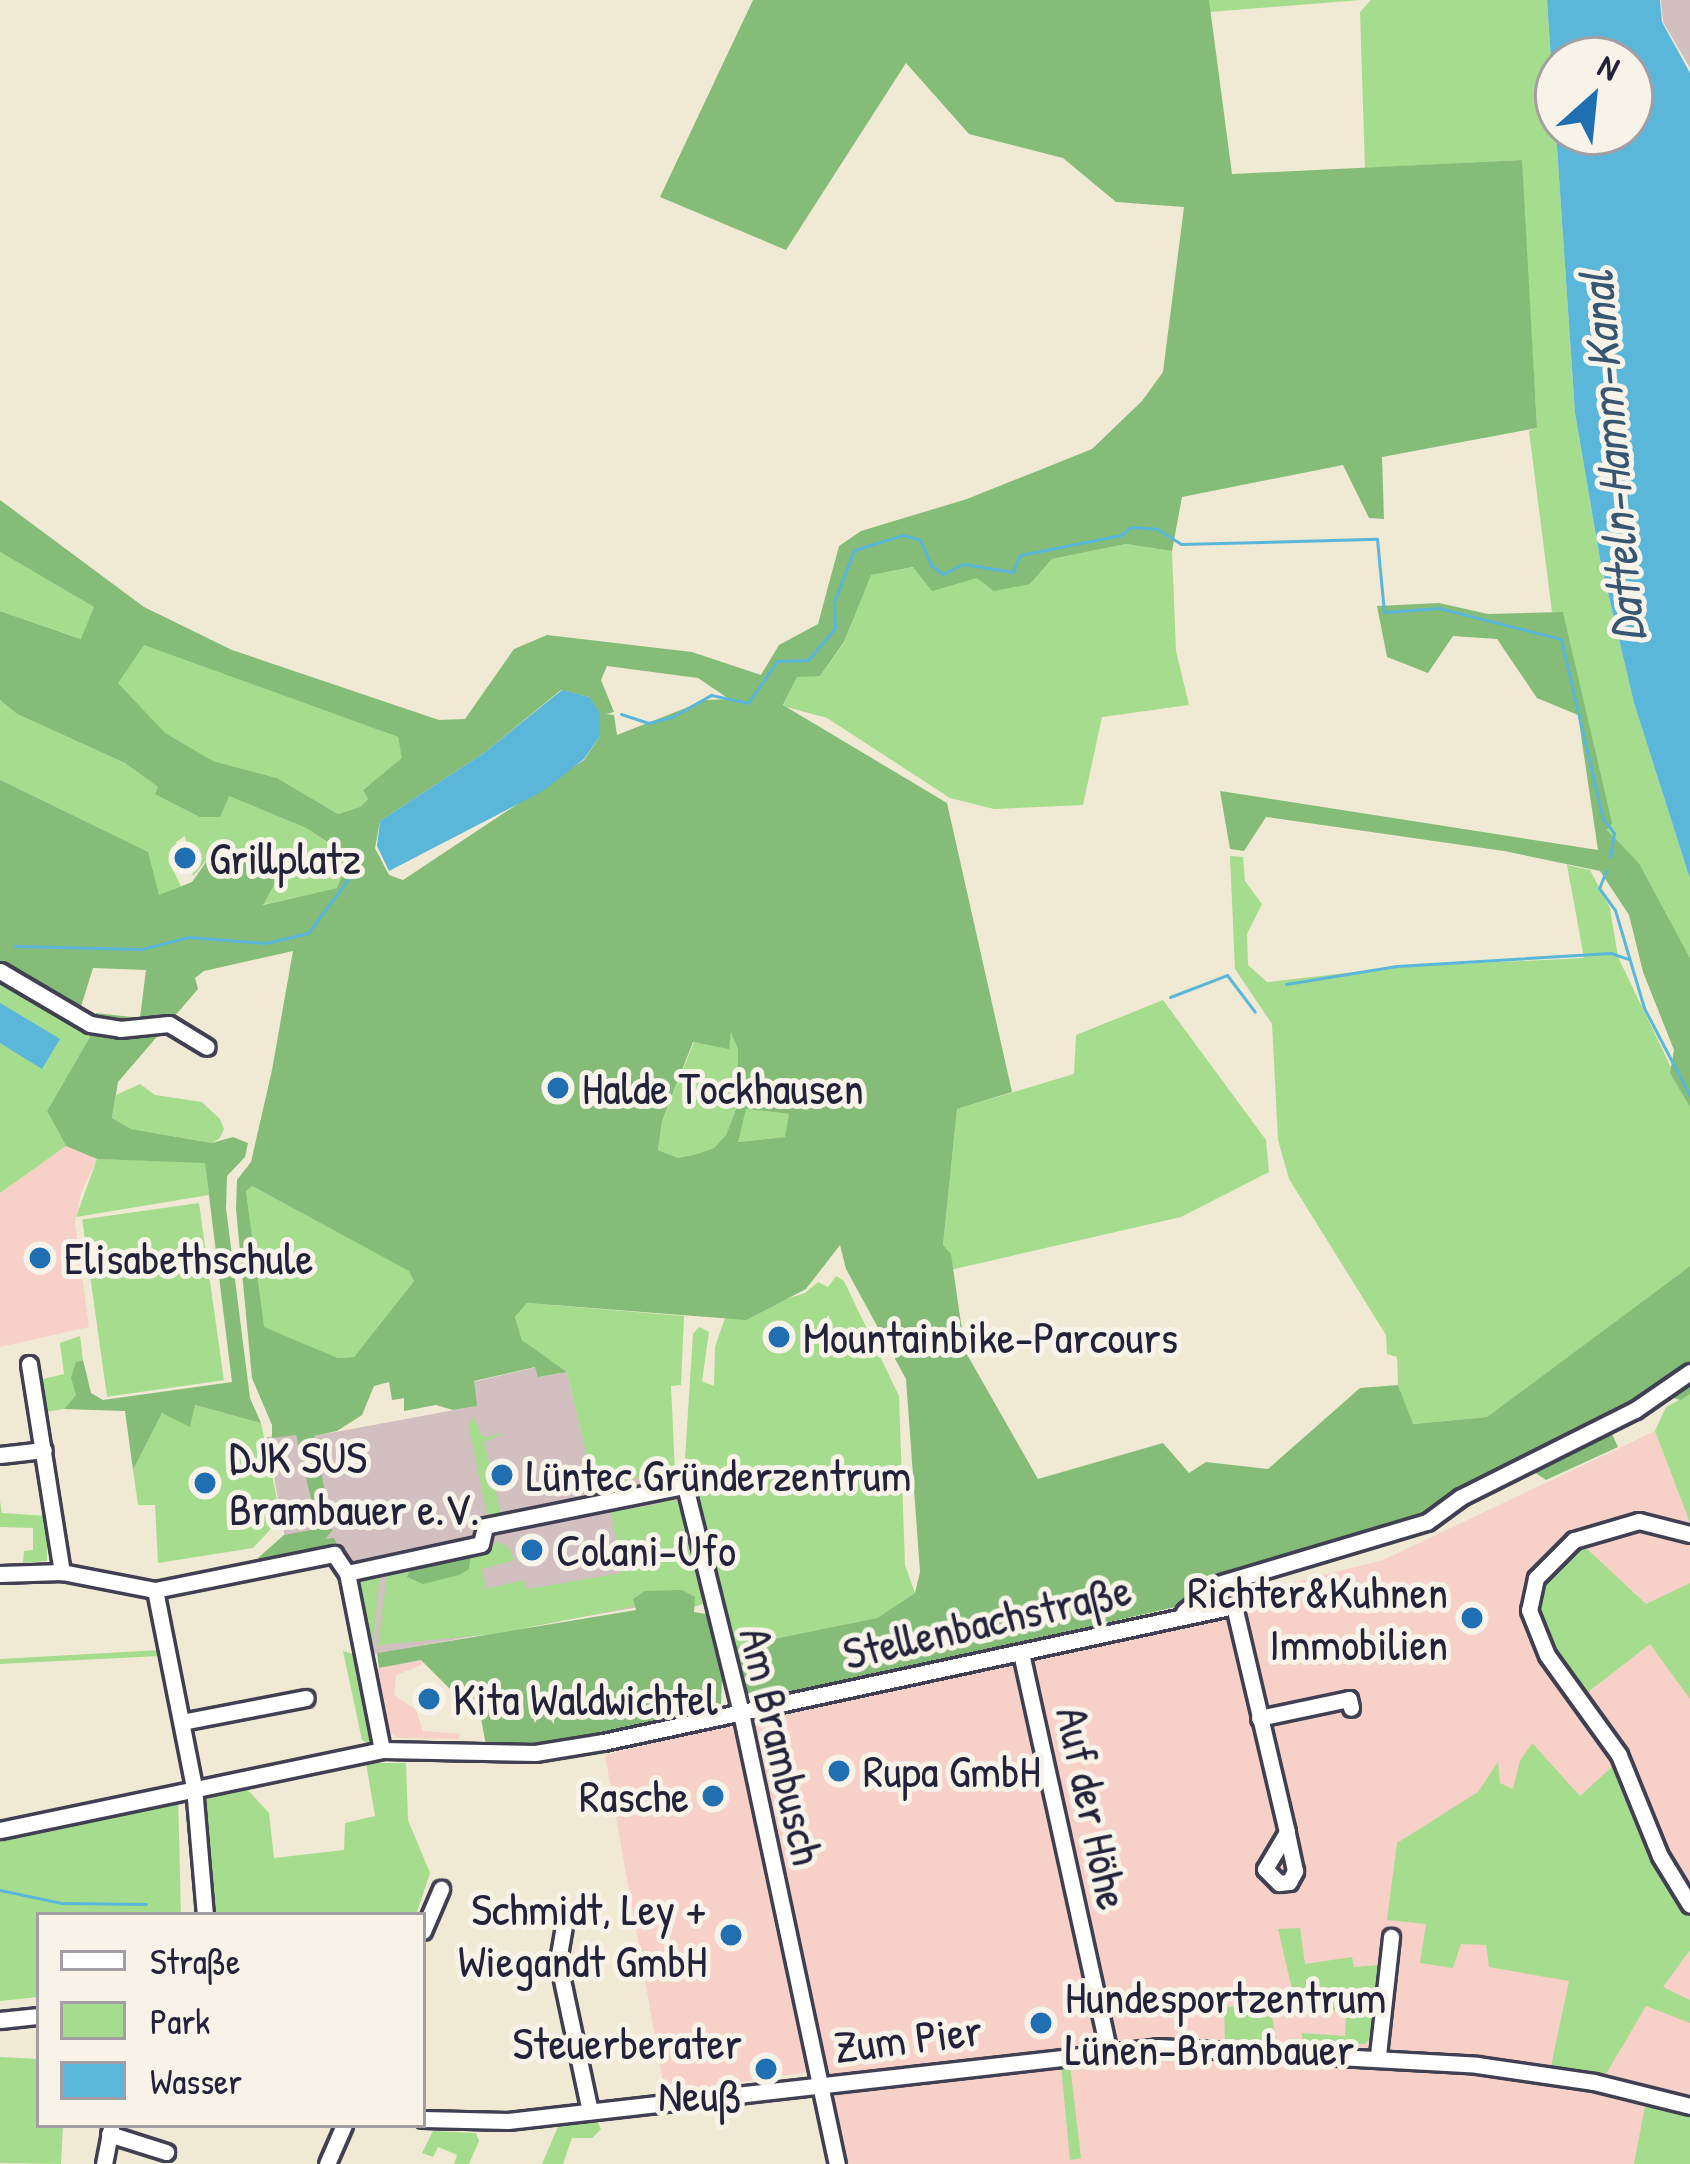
<!DOCTYPE html>
<html>
<head>
<meta charset="utf-8">
<style>
  body { margin:0 }
  #map { position:relative; width:1690px; height:2164px; overflow:hidden; background:#f0ead4; font-family:"Patrick Hand",sans-serif }
  div>[style] { position:absolute }
  [style*='--x'] { left:calc(var(--x)*1px); top:calc(var(--y)*1px); width:calc(var(--w)*1px); rotate:calc(var(--a)*1deg) }
  .built>* { inset:0; background:#f7d1c7 }
  .industrial>* { inset:0; background:#d2bfc0 }
  .green>* { inset:0; background:#a6dc8d; transform-origin:0 0 }
  .forest>* { inset:0; background:#84bc78 }
  .water>* { inset:0; background:#5bb7d9 }
  .stream>* { height:3px; margin:-1.5px; padding:0 1.5px; transform-origin:1.5px; border-radius:1.5px; background:#5bb7d9 }
  .roads { filter:drop-shadow(3px 0 #414052) drop-shadow(-3px 0 #414052) drop-shadow(0 3px #414052) drop-shadow(0 -3px #414052) }
  .minor>* { height:15px; margin:-7.5px; padding:0 7.5px; transform-origin:7.5px; border-radius:7.5px; background:#fff }
  .dots>* { width:33px; height:33px; translate:-50% -50%; box-sizing:border-box; border:6px solid #f7f3e8; border-radius:50% }
  span { translate:-50% -50%; white-space:nowrap; text-align:center; line-height:1.15; -webkit-text-stroke:10px #f7f3e8; paint-order:stroke }
  .poi-label { font-size:45px; color:#22223b }
  .left { translate:0 -50%; text-align:left }
  .right { translate:-100% -50%; text-align:right }
  .street-label { font-size:45px; color:#22223b }
  .water-label { font-size:48px; color:#365672; font-style:italic }
  .legend { position:absolute; left:36px; top:1912px; width:390px; height:216px; box-sizing:border-box; background:#f7f3e8; border:3px solid #a29fa3; margin:0; padding:15px 21px; list-style:none; font-size:36px; color:#22223b }
  .legend li { display:flex; align-items:center; gap:24px; height:60px }
  .legend b { width:60px; border:3px solid #a29fa3 }
  .north { position:absolute; left:1534px; top:36px; width:120px; height:120px; box-sizing:border-box; background:#f7f3e8; border:3px solid #a29fa3; border-radius:50%; rotate:27deg; font-size:33px; font-weight:700; line-height:48px; text-align:center; color:#22223b }
  .north::after { content:''; display:block; margin:auto; width:42px; height:54px; background:#1f6fb2; clip-path:polygon(50% 0,100% 100%,50% 72%,0 100%) }
</style>
</head>
<body>
<div id="map">
  <div class="built">
    <i style="clip-path:polygon(66px 1146px,97px 1159px,81px 1193px,75px 1222px,89px 1327px,0 1347px,0 1193px)"></i>
    <i style="clip-path:polygon(1655px 1431px,1690px 1523px,1690px 2164px,848px 2164px,809px 2072px,665px 2093px,605px 1755px,1383px 1560px)"></i>
    <i style="clip-path:polygon(421px 1659px,422px 1665px,396px 1675px,394px 1695px,416px 1710px,423px 1731px,460px 1734px,459px 1739px,398px 1738px,389px 1732px,376px 1669px)"></i>
  </div>
  <div class="industrial">
    <i style="clip-path:polygon(1661px 0,1690px 0,1690px 68px,1663px 22px)"></i>
    <i style="clip-path:polygon(536px 1367px,539px 1377px,567px 1372px,594px 1486px,675px 1471px,691px 1476px,719px 1599px,695px 1597px,368px 1655px,345px 1548px,288px 1555px,267px 1437px,296px 1434px,315px 1515px,314px 1436px,476px 1406px,473px 1382px)"></i>
  </div>
  <div class="green">
    <i style="clip-path:polygon(1209px 0,1361px 0,1210px 12px)"></i>
    <i style="clip-path:polygon(1371px 0,1547px 0,1575px 413px,1600px 559px,1634px 703px,1690px 879px,1690px 958px,1639px 863px,1607px 830px,1611px 823px,1563px 613px,1552px 612px,1529px 431px,1537px 428px,1521px 160px,1365px 168px,1360px 12px)"></i>
    <i style="clip-path:polygon(1126px 544px,1172px 551px,1176px 651px,1189px 705px,1102px 717px,1083px 805px,994px 809px,950px 798px,827px 718px,783px 706px,797px 676px,820px 676px,844px 643px,870px 575px,914px 567px,1030px 584px,1052px 559px)"></i>
    <i style="clip-path:polygon(0 552px,94px 607px,82px 639px,0 611px)"></i>
    <i style="clip-path:polygon(143px 644px,398px 737px,403px 758px,363px 790px,368px 799px,360px 807px,338px 814px,277px 778px,213px 761px,165px 734px,117px 682px)"></i>
    <i style="clip-path:polygon(0 700px,17px 714px,125px 763px,158px 787px,229px 796px,306px 828px,349px 857px,338px 888px,261px 905px,280px 873px,222px 842px,193px 876px,185px 836px,176px 842px,184px 867px,175px 855px,169px 862px,181px 886px,159px 896px,151px 881px,0 780px)"></i>
    <i style="clip-path:polygon(1230px 856px,1243px 857px,1245px 881px,1262px 904px,1247px 934px,1248px 965px,1267px 982px,1398px 967px,1584px 958px,1567px 865px,1590px 870px,1610px 908px,1618px 957px,1690px 1107px,1690px 1266px,1487px 1417px,1412px 1424px,1398px 1385px,1397px 1357px,1387px 1354px,1386px 1335px,1289px 1179px,1278px 1140px,1272px 1024px,1235px 969px)"></i>
    <i style="clip-path:polygon(0 977px,91px 1035px,47px 1111px,66px 1146px,0 1193px)"></i>
    <i style="clip-path:polygon(1163px 1000px,1266px 1140px,1269px 1172px,1181px 1217px,950px 1270px,950px 1254px,943px 1245px,957px 1109px,1074px 1074px,1076px 1035px)"></i>
    <i style="clip-path:polygon(731px 1031px,738px 1050px,738px 1104px,726px 1135px,714px 1148px,697px 1154px,678px 1158px,658px 1150px,662px 1121px,694px 1042px,728px 1048px)"></i>
    <i style="clip-path:polygon(140px 1084px,155px 1095px,202px 1102px,220px 1119px,224px 1129px,220px 1138px,212px 1143px,131px 1129px,112px 1118px,116px 1095px)"></i>
    <i style="clip-path:polygon(746px 1109px,789px 1114px,786px 1137px,737px 1142px)"></i>
    <i style="clip-path:polygon(97px 1159px,205px 1162px,209px 1195px,76px 1217px)"></i>
    <i style="clip-path:polygon(252px 1186px,410px 1271px,414px 1281px,354px 1357px,338px 1358px,263px 1327px,246px 1191px)"></i>
    <i style="left:199px;top:1203px;width:179px;height:118px;rotate:82deg"></i>
    <i style="clip-path:polygon(836px 1276px,844px 1281px,899px 1396px,905px 1565px,915px 1593px,877px 1618px,733px 1647px,698px 1497px,710px 1487px,687px 1471px,685px 1458px,693px 1334px,699px 1327px,709px 1332px,702px 1381px,714px 1386px,715px 1347px,725px 1318px,805px 1293px,818px 1282px,828px 1287px)"></i>
    <i style="clip-path:polygon(527px 1303px,684px 1316px,681px 1385px,671px 1386px,675px 1471px,594px 1487px,567px 1372px,522px 1340px,515px 1317px)"></i>
    <i style="clip-path:polygon(80px 1336px,83px 1360px,76px 1362px,76px 1395px,64px 1409px,45px 1412px,39px 1380px,64px 1374px,60px 1343px)"></i>
    <i style="clip-path:polygon(1690px 1394px,1690px 1523px,1655px 1431px,1666px 1407px)"></i>
    <i style="clip-path:polygon(194px 1405px,261px 1423px,281px 1518px,253px 1548px,158px 1563px,155px 1505px,138px 1505px,133px 1470px,162px 1413px,190px 1426px)"></i>
    <i style="clip-path:polygon(473px 1417px,483px 1437px,505px 1433px,484px 1442px,501px 1514px,487px 1514px,468px 1424px)"></i>
    <i style="clip-path:polygon(669px 1496px,682px 1506px,703px 1604px,688px 1609px,642px 1605px,495px 1634px,378px 1645px,387px 1573px,411px 1568px,407px 1577px,487px 1550px,498px 1541px,510px 1549px,514px 1560px,482px 1569px,486px 1589px,524px 1580px,527px 1589px,621px 1573px,610px 1504px,617px 1511px,659px 1504px,659px 1498px)"></i>
    <i style="clip-path:polygon(0 1501px,2px 1513px,47px 1516px,47px 1561px,23px 1563px,24px 1551px,33px 1550px,33px 1528px,0 1527px)"></i>
    <i style="clip-path:polygon(1584px 1546px,1646px 1604px,1690px 1583px,1690px 1699px,1650px 1644px,1588px 1692px,1566px 1664px,1542px 1627px,1537px 1597px,1554px 1570px)"></i>
    <i style="clip-path:polygon(380px 1572px,373px 1646px,366px 1647px,355px 1583px,360px 1576px)"></i>
    <i style="clip-path:polygon(160px 1650px,160px 1656px,0 1664px,0 1659px)"></i>
    <i style="clip-path:polygon(343px 1651px,357px 1655px,375px 1741px,370px 1745px,362px 1740px)"></i>
    <i style="clip-path:polygon(1532px 1743px,1580px 1796px,1615px 1764px,1656px 1869px,1690px 1916px,1690px 1950px,1663px 1987px,1690px 2000px,1690px 2023px,1646px 2006px,1606px 2074px,1551px 2066px,1569px 1981px,1489px 1967px,1486px 1945px,1461px 1944px,1453px 1968px,1420px 1963px,1426px 1924px,1387px 1920px,1397px 1843px,1478px 1792px,1498px 1762px,1500px 1783px,1513px 1789px,1520px 1761px)"></i>
    <i style="clip-path:polygon(366px 1763px,406px 1763px,408px 1820px,430px 1873px,416px 1915px,215px 1915px,203px 1794px,243px 1785px,269px 1813px,274px 1858px,344px 1850px,345px 1823px,375px 1816px)"></i>
    <i style="clip-path:polygon(178px 1793px,181px 1915px,39px 1915px,39px 1997px,0 2001px,0 1839px)"></i>
    <i style="clip-path:polygon(1300px 1928px,1305px 1964px,1352px 1957px,1354px 1967px,1379px 1965px,1372px 2035px,1366px 2044px,1304px 2044px,1301px 2033px,1345px 2036px,1346px 2011px,1296px 2007px,1278px 1929px)"></i>
    <i style="clip-path:polygon(1268px 1998px,1277px 2042px,1225px 2039px,1224px 2008px)"></i>
    <i style="clip-path:polygon(0 2057px,39px 2059px,39px 2125px,63px 2125px,61px 2164px,0 2163px)"></i>
    <i style="clip-path:polygon(1070px 2065px,1081px 2158px,1070px 2160px,1061px 2066px)"></i>
    <i style="clip-path:polygon(1646px 2101px,1690px 2113px,1690px 2164px,1634px 2164px)"></i>
    <i style="clip-path:polygon(596px 2119px,601px 2129px,592px 2138px,572px 2138px,563px 2164px,542px 2164px,560px 2122px)"></i>
    <i style="clip-path:polygon(433px 2131px,476px 2133px,479px 2141px,469px 2164px,454px 2164px,457px 2155px,438px 2147px,433px 2157px,422px 2153px)"></i>
  </div>
  <div class="forest">
    <i style="clip-path:polygon(evenodd,753px 0,1209px 0,1232px 174px,1522px 160px,1537px 428px,1382px 457px,1384px 519px,1369px 518px,1343px 465px,1182px 497px,1172px 551px,1126px 544px,1052px 559px,1030px 584px,994px 591px,977px 578px,932px 591px,913px 567px,871px 575px,844px 642px,820px 676px,797px 677px,783px 705px,947px 803px,1012px 1092px,957px 1109px,943px 1245px,951px 1254px,965px 1351px,1038px 1479px,1163px 1443px,1189px 1473px,1206px 1462px,1268px 1469px,1360px 1388px,1398px 1385px,1413px 1424px,1487px 1417px,1690px 1266px,1690px 1394px,1681px 1400px,1665px 1396px,1607px 1423px,1618px 1447px,1546px 1480px,1531px 1470px,1399px 1527px,1224px 1577px,1180px 1606px,761px 1701px,743px 1695px,733px 1647px,877px 1618px,915px 1593px,920px 1572px,906px 1379px,846px 1269px,840px 1245px,806px 1289px,746px 1320px,527px 1303px,515px 1317px,522px 1340px,567px 1372px,538px 1377px,535px 1367px,474px 1381px,477px 1406px,453px 1410px,436px 1405px,404px 1411px,404px 1398px,392px 1400px,389px 1382px,374px 1386px,362px 1415px,337px 1431px,314px 1436px,331px 1522px,315px 1516px,296px 1435px,272px 1438px,272px 1425px,252px 1378px,236px 1209px,237px 1180px,251px 1162px,272px 1070px,293px 951px,204px 971px,195px 978px,198px 989px,118px 1082px,112px 1118px,131px 1129px,212px 1143px,233px 1137px,248px 1143px,245px 1157px,227px 1176px,226px 1208px,250px 1398px,261px 1423px,195px 1405px,190px 1427px,162px 1413px,133px 1470px,125px 1411px,64px 1409px,76px 1395px,71px 1378px,76px 1362px,83px 1360px,91px 1393px,103px 1400px,232px 1382px,205px 1163px,97px 1159px,66px 1146px,47px 1111px,91px 1035px,96px 1013px,140px 1018px,146px 970px,93px 968px,79px 1013px,0 971px,0 780px,148px 852px,159px 895px,192px 882px,221px 841px,281px 872px,263px 905px,337px 888px,350px 857px,306px 828px,229px 796px,220px 817px,200px 817px,155px 794px,158px 787px,125px 763px,17px 714px,0 700px,0 611px,81px 639px,94px 607px,0 552px,0 500px,144px 607px,232px 650px,439px 720px,465px 719px,514px 649px,547px 635px,692px 652px,761px 675px,779px 645px,818px 624px,839px 546px,861px 531px,967px 499px,1092px 449px,1142px 401px,1163px 372px,1184px 207px,1116px 202px,1063px 158px,969px 134px,906px 63px,786px 250px,660px 197px,753px 0,144px 645px,398px 737px,402px 758px,363px 790px,368px 799px,360px 807px,338px 814px,277px 778px,213px 761px,165px 733px,118px 683px,144px 645px,753px 0,607px 666px,698px 678px,729px 699px,706px 700px,617px 735px,614px 715px,606px 714px,614px 712px,601px 680px,607px 666px,753px 0,561px 690px,589px 697px,600px 736px,584px 760px,403px 880px,389px 875px,375px 848px,380px 821px,484px 753px,561px 690px,753px 0,731px 1032px,738px 1050px,738px 1104px,726px 1135px,714px 1148px,697px 1154px,678px 1158px,658px 1150px,662px 1121px,693px 1042px,729px 1049px,731px 1032px,753px 0,746px 1109px,789px 1114px,785px 1137px,738px 1142px,746px 1109px,753px 0,252px 1186px,409px 1271px,414px 1281px,354px 1357px,338px 1358px,264px 1327px,246px 1191px,252px 1186px)"></i>
    <i style="clip-path:polygon(1439px 603px,1488px 614px,1563px 612px,1612px 823px,1607px 830px,1639px 863px,1690px 958px,1690px 1107px,1670px 1073px,1674px 1050px,1643px 972px,1629px 915px,1600px 871px,1504px 851px,1266px 817px,1244px 851px,1230px 849px,1220px 791px,1598px 850px,1578px 715px,1537px 698px,1497px 639px,1453px 636px,1428px 673px,1387px 657px,1377px 606px)"></i>
    <i style="clip-path:polygon(316px 1521px,333px 1530px,325px 1539px,334px 1538px,339px 1548px,264px 1563px,258px 1558px,284px 1535px,317px 1529px)"></i>
    <i style="clip-path:polygon(471px 1553px,469px 1569px,459px 1575px,423px 1584px,407px 1577px,411px 1568px)"></i>
    <i style="clip-path:polygon(682px 1590px,695px 1597px,694px 1612px,706px 1614px,722px 1680px,721px 1704px,709px 1710px,531px 1748px,486px 1745px,478px 1703px,450px 1689px,421px 1660px,379px 1668px,377px 1653px,636px 1610px,633px 1599px,645px 1591px)"></i>
  </div>
  <div class="water">
    <i style="clip-path:polygon(evenodd,1547px 0,1660px 0,1662px 22px,1690px 73px,1690px 879px,1634px 703px,1600px 559px,1575px 413px,1547px 0,1558px 60px,1630px 60px,1630px 132px,1558px 132px,1558px 60px)"></i>
    <i style="clip-path:polygon(562px 690px,589px 697px,600px 713px,600px 736px,584px 759px,543px 791px,389px 871px,377px 846px,380px 821px,484px 753px)"></i>
    <i style="clip-path:polygon(0 1003px,60px 1039px,42px 1069px,0 1043px)"></i>
  </div>
  <div class="stream">
    <i style="--x:621;--y:714;--w:29;--a:18"></i>
    <i style="--x:649;--y:723;--w:24;--a:-15"></i>
    <i style="--x:672;--y:717;--w:45;--a:-29.4"></i>
    <i style="--x:711;--y:695;--w:38;--a:12"></i>
    <i style="--x:748;--y:703;--w:51;--a:-55.4"></i>
    <i style="--x:777;--y:661;--w:31;--a:-2"></i>
    <i style="--x:808;--y:660;--w:42;--a:-49.8"></i>
    <i style="--x:835;--y:628;--w:26;--a:-92"></i>
    <i style="--x:834;--y:602;--w:56;--a:-69"></i>
    <i style="--x:854;--y:550;--w:51;--a:-17"></i>
    <i style="--x:903;--y:535;--w:18;--a:16"></i>
    <i style="--x:920;--y:540;--w:27;--a:66"></i>
    <i style="--x:931;--y:565;--w:15;--a:37"></i>
    <i style="--x:943;--y:574;--w:22;--a:-27"></i>
    <i style="--x:963;--y:564;--w:51;--a:9.1"></i>
    <i style="--x:1013;--y:572;--w:18;--a:-68"></i>
    <i style="--x:1020;--y:555;--w:103;--a:-11.2"></i>
    <i style="--x:1121;--y:535;--w:13;--a:-39"></i>
    <i style="--x:1131;--y:527;--w:26;--a:4"></i>
    <i style="--x:1157;--y:529;--w:28;--a:32"></i>
    <i style="--x:1181;--y:544;--w:196;--a:-1.5"></i>
    <i style="--x:1377;--y:539;--w:73;--a:84.5"></i>
    <i style="--x:1384;--y:612;--w:55;--a:-4.2"></i>
    <i style="--x:1439;--y:608;--w:126;--a:14.3"></i>
    <i style="--x:1561;--y:639;--w:185;--a:76.9"></i>
    <i style="--x:1603;--y:819;--w:18;--a:52"></i>
    <i style="--x:1614;--y:833;--w:24;--a:99"></i>
    <i style="--x:1606;--y:871;--w:18;--a:112"></i>
    <i style="--x:1599;--y:888;--w:27;--a:54"></i>
    <i style="--x:1615;--y:910;--w:102;--a:73.5"></i>
    <i style="--x:1644;--y:1008;--w:99;--a:62.4"></i>
    <i style="--x:15;--y:946;--w:127;--a:1.4"></i>
    <i style="--x:142;--y:949;--w:48;--a:-14.6"></i>
    <i style="--x:188;--y:937;--w:78;--a:4.4"></i>
    <i style="--x:266;--y:943;--w:43;--a:-13.4"></i>
    <i style="--x:308;--y:933;--w:69;--a:-53.3"></i>
    <i style="--x:1286;--y:984;--w:112;--a:-9.2"></i>
    <i style="--x:1397;--y:966;--w:214;--a:-3.5"></i>
    <i style="--x:1611;--y:953;--w:18;--a:19"></i>
    <i style="--x:1170;--y:997;--w:61;--a:-21.1"></i>
    <i style="--x:1227;--y:975;--w:46;--a:52.9"></i>
    <i style="--x:0;--y:1890;--w:62;--a:12"></i>
    <i style="--x:61;--y:1903;--w:85;--a:0.7"></i>
  </div>
  <div class="roads">
    <div class="minor">
      <i style="--x:0;--y:971;--w:104;--a:30.5"></i>
      <i style="--x:90;--y:1024;--w:30;--a:9"></i>
      <i style="--x:120;--y:1029;--w:49;--a:-5.8"></i>
      <i style="--x:169;--y:1024;--w:44;--a:31.2"></i>
      <i style="--x:29;--y:1364;--w:211;--a:81"></i>
      <i style="--x:0;--y:1455;--w:44;--a:-6.5"></i>
      <i style="--x:685;--y:1486;--w:234;--a:76.1"></i>
      <i style="--x:741;--y:1713;--w:461;--a:78"></i>
      <i style="--x:1690;--y:1534;--w:53;--a:-165.7"></i>
      <i style="--x:1639;--y:1521;--w:68;--a:163.7"></i>
      <i style="--x:1574;--y:1540;--w:54;--a:135"></i>
      <i style="--x:1536;--y:1578;--w:33;--a:102"></i>
      <i style="--x:1529;--y:1610;--w:48;--a:68.2"></i>
      <i style="--x:1547;--y:1655;--w:123;--a:54.2"></i>
      <i style="--x:1619;--y:1755;--w:109;--a:67.9"></i>
      <i style="--x:1660;--y:1856;--w:57;--a:58.5"></i>
      <i style="--x:347;--y:1573;--w:137;--a:-12.2"></i>
      <i style="--x:481;--y:1544;--w:18;--a:-77"></i>
      <i style="--x:485;--y:1526;--w:227;--a:-11.4"></i>
      <i style="--x:0;--y:1574;--w:62;--a:-1.8"></i>
      <i style="--x:62;--y:1572;--w:95;--a:11"></i>
      <i style="--x:155;--y:1590;--w:183;--a:-11.4"></i>
      <i style="--x:334;--y:1554;--w:23;--a:56"></i>
      <i style="--x:347;--y:1573;--w:180;--a:78.8"></i>
      <i style="--x:155;--y:1590;--w:201;--a:78.8"></i>
      <i style="--x:194;--y:1787;--w:128;--a:85.1"></i>
      <i style="--x:1184;--y:1612;--w:41;--a:-41.1"></i>
      <i style="--x:1215;--y:1585;--w:221;--a:-16.6"></i>
      <i style="--x:1427;--y:1522;--w:42;--a:-36.3"></i>
      <i style="--x:1461;--y:1497;--w:195;--a:-26.6"></i>
      <i style="--x:1635;--y:1410;--w:67;--a:-34.6"></i>
      <i style="--x:1021;--y:1653;--w:406;--a:77.6"></i>
      <i style="--x:1259;--y:1718;--w:92;--a:-11.9"></i>
      <i style="--x:1349;--y:1699;--w:9;--a:77"></i>
      <i style="--x:182;--y:1722;--w:126;--a:-11"></i>
      <i style="--x:0;--y:1830;--w:390;--a:-11.8"></i>
      <i style="--x:382;--y:1750;--w:153;--a:1.1"></i>
      <i style="--x:535;--y:1753;--w:69;--a:-9.2"></i>
      <i style="--x:603;--y:1742;--w:645;--a:-12.16"></i>
      <i style="--x:1234;--y:1606;--w:232;--a:76.8"></i>
      <i style="--x:1287;--y:1832;--w:43;--a:120.7"></i>
      <i style="--x:1265;--y:1869;--w:20;--a:45"></i>
      <i style="--x:1279;--y:1883;--w:10;--a:-6"></i>
      <i style="--x:1289;--y:1882;--w:13;--a:-61"></i>
      <i style="--x:1295;--y:1871;--w:40;--a:-102"></i>
      <i style="--x:566;--y:1914;--w:48;--a:99.7"></i>
      <i style="--x:558;--y:1961;--w:153;--a:78"></i>
      <i style="--x:423;--y:1931;--w:46;--a:-66.8"></i>
      <i style="--x:0;--y:2020;--w:39;--a:-6"></i>
      <i style="--x:1378;--y:2055;--w:119;--a:-83.7"></i>
      <i style="--x:423;--y:2119;--w:85;--a:1.3"></i>
      <i style="--x:508;--y:2121;--w:654;--a:-6.49"></i>
      <i style="--x:1158;--y:2047;--w:320;--a:3.2"></i>
      <i style="--x:1477;--y:2065;--w:118;--a:8.3"></i>
      <i style="--x:1594;--y:2082;--w:99;--a:14"></i>
      <i style="--x:109;--y:2134;--w:60;--a:17.5"></i>
      <i style="--x:104;--y:2164;--w:37;--a:-79"></i>
      <i style="--x:327;--y:2164;--w:43;--a:-66.4"></i>
    </div>
  </div>
  <div class="dots">
    <i style="left:185px;top:858px;background:#1f6fb2"></i>
    <i style="left:558px;top:1088px;background:#1f6fb2"></i>
    <i style="left:40px;top:1258px;background:#1f6fb2"></i>
    <i style="left:779px;top:1337px;background:#1f6fb2"></i>
    <i style="left:502px;top:1475px;background:#1f6fb2"></i>
    <i style="left:205px;top:1483px;background:#1f6fb2"></i>
    <i style="left:532px;top:1550px;background:#1f6fb2"></i>
    <i style="left:1472px;top:1618px;background:#1f6fb2"></i>
    <i style="left:429px;top:1699px;background:#1f6fb2"></i>
    <i style="left:839px;top:1771px;background:#1f6fb2"></i>
    <i style="left:713px;top:1796px;background:#1f6fb2"></i>
    <i style="left:731px;top:1935px;background:#1f6fb2"></i>
    <i style="left:1041px;top:2023px;background:#1f6fb2"></i>
    <i style="left:766px;top:2069px;background:#1f6fb2"></i>
  </div>
  <div class="poi-label">
    <span class="left" style="left:209px;top:858px">Grillplatz</span>
    <span class="left" style="left:582px;top:1088px">Halde Tockhausen</span>
    <span class="left" style="left:64px;top:1258px">Elisabethschule</span>
    <span class="left" style="left:803px;top:1337px">Mountainbike-Parcours</span>
    <span class="left" style="left:229px;top:1483px">DJK SUS<br>Brambauer e.V.</span>
    <span class="left" style="left:526px;top:1475px">Lüntec Gründerzentrum</span>
    <span class="left" style="left:556px;top:1550px">Colani-Ufo</span>
    <span class="right" style="left:1448px;top:1618px">Richter&amp;Kuhnen<br>Immobilien</span>
    <span class="left" style="left:453px;top:1699px">Kita Waldwichtel</span>
    <span class="left" style="left:863px;top:1771px">Rupa GmbH</span>
    <span class="right" style="left:689px;top:1796px">Rasche</span>
    <span class="right" style="left:707px;top:1935px">Schmidt, Ley +<br>Wiegandt GmbH</span>
    <span class="left" style="left:1065px;top:2023px">Hundesportzentrum<br>Lünen-Brambauer</span>
    <span class="right" style="left:742px;top:2069px">Steuerberater<br>Neuß</span>
  </div>
  <div class="street-label">
    <span style="left:987px;top:1621px;rotate:-13deg">Stellenbachstraße</span>
    <span style="left:782px;top:1746px;rotate:77deg">Am Brambusch</span>
    <span style="left:1093px;top:1808px;rotate:78deg">Auf der Höhe</span>
    <span style="left:908px;top:2038px;rotate:-7deg">Zum Pier</span>
  </div>
  <div class="water-label">
    <span style="left:1611px;top:457px;rotate:-95deg">Datteln-Hamm-Kanal</span>
  </div>
  <ul class="legend">
  <li><b style="height:15px;background:#fff"></b>Straße</li>
  <li><b style="height:33px;background:#a6dc8d"></b>Park</li>
  <li><b style="height:33px;background:#5bb7d9"></b>Wasser</li>
  </ul>
  <div class="north">N</div>
</div>
</body>
</html>
